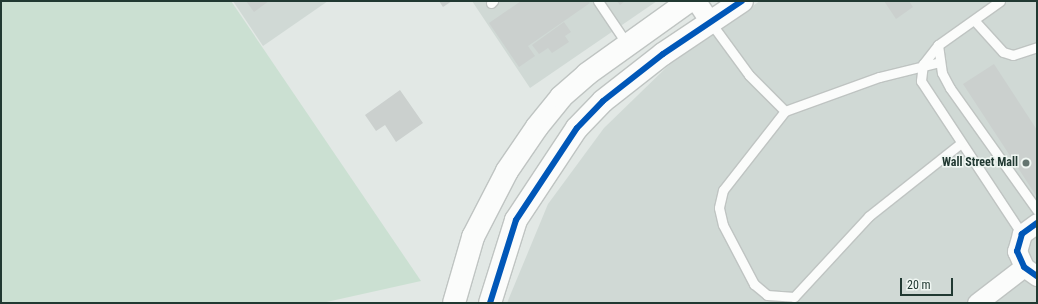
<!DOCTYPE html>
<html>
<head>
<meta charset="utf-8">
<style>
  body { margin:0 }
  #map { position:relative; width:1038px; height:304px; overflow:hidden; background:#e2e8e5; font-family:"Roboto Condensed",sans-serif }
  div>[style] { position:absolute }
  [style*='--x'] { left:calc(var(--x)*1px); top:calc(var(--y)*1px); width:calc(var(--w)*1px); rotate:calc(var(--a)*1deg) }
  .built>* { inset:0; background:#d0d9d5 }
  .green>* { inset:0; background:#cbe0d2 }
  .building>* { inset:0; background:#cbd0ce }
  .roads { filter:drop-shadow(1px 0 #bfc4c2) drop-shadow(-1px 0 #bfc4c2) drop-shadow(0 1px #bfc4c2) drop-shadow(0 -1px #bfc4c2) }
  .lane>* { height:9px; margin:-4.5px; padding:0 4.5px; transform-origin:4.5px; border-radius:4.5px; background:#fbfcfb }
  .street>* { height:19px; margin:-9.5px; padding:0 9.5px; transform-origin:9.5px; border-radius:9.5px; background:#fbfcfb }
  .secondary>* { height:22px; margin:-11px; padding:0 11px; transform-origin:11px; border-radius:11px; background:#fbfcfb }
  .cycleway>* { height:6px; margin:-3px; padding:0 3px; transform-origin:3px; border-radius:3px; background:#0057b8 }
  .dots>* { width:11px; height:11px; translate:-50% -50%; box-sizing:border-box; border:2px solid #f0f7f3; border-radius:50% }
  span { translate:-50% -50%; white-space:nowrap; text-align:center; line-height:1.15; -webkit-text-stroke:3px #f0f7f3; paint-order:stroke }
  .poi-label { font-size:12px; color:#213932; font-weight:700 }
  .right { translate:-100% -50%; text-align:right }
  .frame { position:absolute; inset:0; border:2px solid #213932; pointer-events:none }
  .scale { position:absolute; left:900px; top:278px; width:53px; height:18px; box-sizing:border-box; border:2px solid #213932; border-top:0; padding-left:5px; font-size:12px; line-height:14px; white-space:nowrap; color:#213932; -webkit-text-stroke:3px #f0f7f3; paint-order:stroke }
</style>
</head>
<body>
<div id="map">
  <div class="built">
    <i style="clip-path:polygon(233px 1px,328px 1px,263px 46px)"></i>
    <i style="clip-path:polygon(472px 1px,657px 1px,530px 88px)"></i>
    <i style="clip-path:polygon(760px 1px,1037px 1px,1037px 303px,507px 303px,548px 204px,604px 128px,674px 60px)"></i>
  </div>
  <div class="green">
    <i style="clip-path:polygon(1px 1px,231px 1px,421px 281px,322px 303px,1px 303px)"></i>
  </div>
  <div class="building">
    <i style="clip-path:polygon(246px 1px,269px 1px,254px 12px)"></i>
    <i style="clip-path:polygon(439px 1px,452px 1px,443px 7px)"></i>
    <i style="clip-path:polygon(521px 1px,588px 1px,590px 3px,528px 46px,535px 56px,519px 67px,489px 23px)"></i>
    <i style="clip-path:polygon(617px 1px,625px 1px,620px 5px)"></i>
    <i style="clip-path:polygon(884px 1px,909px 1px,913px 7px,896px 19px)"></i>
    <i style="clip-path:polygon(564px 22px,571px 32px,565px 36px,569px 42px,552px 53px,548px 48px,539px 54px,532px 45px)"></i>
    <i style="clip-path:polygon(994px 64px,1037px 130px,1037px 197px,963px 84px)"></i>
    <i style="clip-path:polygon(400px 90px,423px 123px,396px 142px,385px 125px,376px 131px,365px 115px)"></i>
  </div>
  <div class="roads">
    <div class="lane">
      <i style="--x:598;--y:1;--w:52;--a:56"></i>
      <i style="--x:1000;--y:1;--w:76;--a:144.6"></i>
      <i style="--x:938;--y:45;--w:24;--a:128"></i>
      <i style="--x:923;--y:64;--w:17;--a:97"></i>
      <i style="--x:921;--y:81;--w:183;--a:56.6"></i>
      <i style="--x:491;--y:3;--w:3;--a:-45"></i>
      <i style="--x:974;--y:20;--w:43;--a:47.8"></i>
      <i style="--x:1003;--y:52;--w:10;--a:17"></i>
      <i style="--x:1013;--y:55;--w:25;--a:-18"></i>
      <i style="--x:711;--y:23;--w:64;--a:53.8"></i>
      <i style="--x:749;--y:75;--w:51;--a:45"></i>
      <i style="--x:938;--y:45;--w:28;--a:82"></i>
      <i style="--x:942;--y:73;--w:17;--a:62"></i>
      <i style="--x:950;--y:88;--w:150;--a:54.5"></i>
      <i style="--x:940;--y:62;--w:63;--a:166.2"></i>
      <i style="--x:879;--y:77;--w:100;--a:160.1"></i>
      <i style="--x:785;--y:111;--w:100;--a:128.1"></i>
      <i style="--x:723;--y:190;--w:18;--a:103"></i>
      <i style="--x:719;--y:208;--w:17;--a:77"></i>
      <i style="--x:723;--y:225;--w:67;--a:62.3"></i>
      <i style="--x:754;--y:284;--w:17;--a:40"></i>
      <i style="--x:767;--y:295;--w:27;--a:4"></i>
      <i style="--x:794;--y:297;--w:110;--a:-47.2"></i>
      <i style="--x:869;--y:216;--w:117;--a:-38.4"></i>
    </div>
    <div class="street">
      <i style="--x:696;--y:1;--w:27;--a:56"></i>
      <i style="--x:1037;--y:223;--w:19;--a:144"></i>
      <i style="--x:1022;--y:234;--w:18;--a:106"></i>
      <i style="--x:1017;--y:251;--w:17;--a:66"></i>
      <i style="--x:1024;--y:267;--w:16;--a:35"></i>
      <i style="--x:977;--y:303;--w:59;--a:-37.5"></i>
    </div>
    <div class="secondary">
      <i style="--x:454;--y:303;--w:69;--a:-73.9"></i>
      <i style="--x:473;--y:237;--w:74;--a:-62.7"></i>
      <i style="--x:507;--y:171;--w:53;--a:-55.7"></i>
      <i style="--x:537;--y:127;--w:38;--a:-51"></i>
      <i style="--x:561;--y:97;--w:35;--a:-41"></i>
      <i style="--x:587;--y:74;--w:125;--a:-35.6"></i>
      <i style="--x:490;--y:303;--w:87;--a:-72.6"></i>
      <i style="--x:516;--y:220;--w:110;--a:-56.5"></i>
      <i style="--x:577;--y:128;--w:37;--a:-46"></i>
      <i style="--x:603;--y:101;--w:76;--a:-38.1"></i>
      <i style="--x:663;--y:54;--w:95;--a:-33.9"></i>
    </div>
  </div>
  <div class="cycleway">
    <i style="--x:1037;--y:223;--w:19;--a:144"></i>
    <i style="--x:1022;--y:234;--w:18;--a:106"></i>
    <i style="--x:1017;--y:251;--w:17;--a:66"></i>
    <i style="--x:1024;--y:267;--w:16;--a:35"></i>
    <i style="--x:490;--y:303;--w:87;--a:-72.6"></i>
    <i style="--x:516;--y:220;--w:110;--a:-56.5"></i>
    <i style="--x:577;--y:128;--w:37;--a:-46"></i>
    <i style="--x:603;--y:101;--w:76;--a:-38.1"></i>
    <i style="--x:663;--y:54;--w:95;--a:-33.9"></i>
  </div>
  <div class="dots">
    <i style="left:1026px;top:163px;background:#657671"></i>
  </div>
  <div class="poi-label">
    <span class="right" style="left:1018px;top:163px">Wall Street Mall</span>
  </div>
  <div class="frame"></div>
  <div class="scale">20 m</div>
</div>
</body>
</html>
